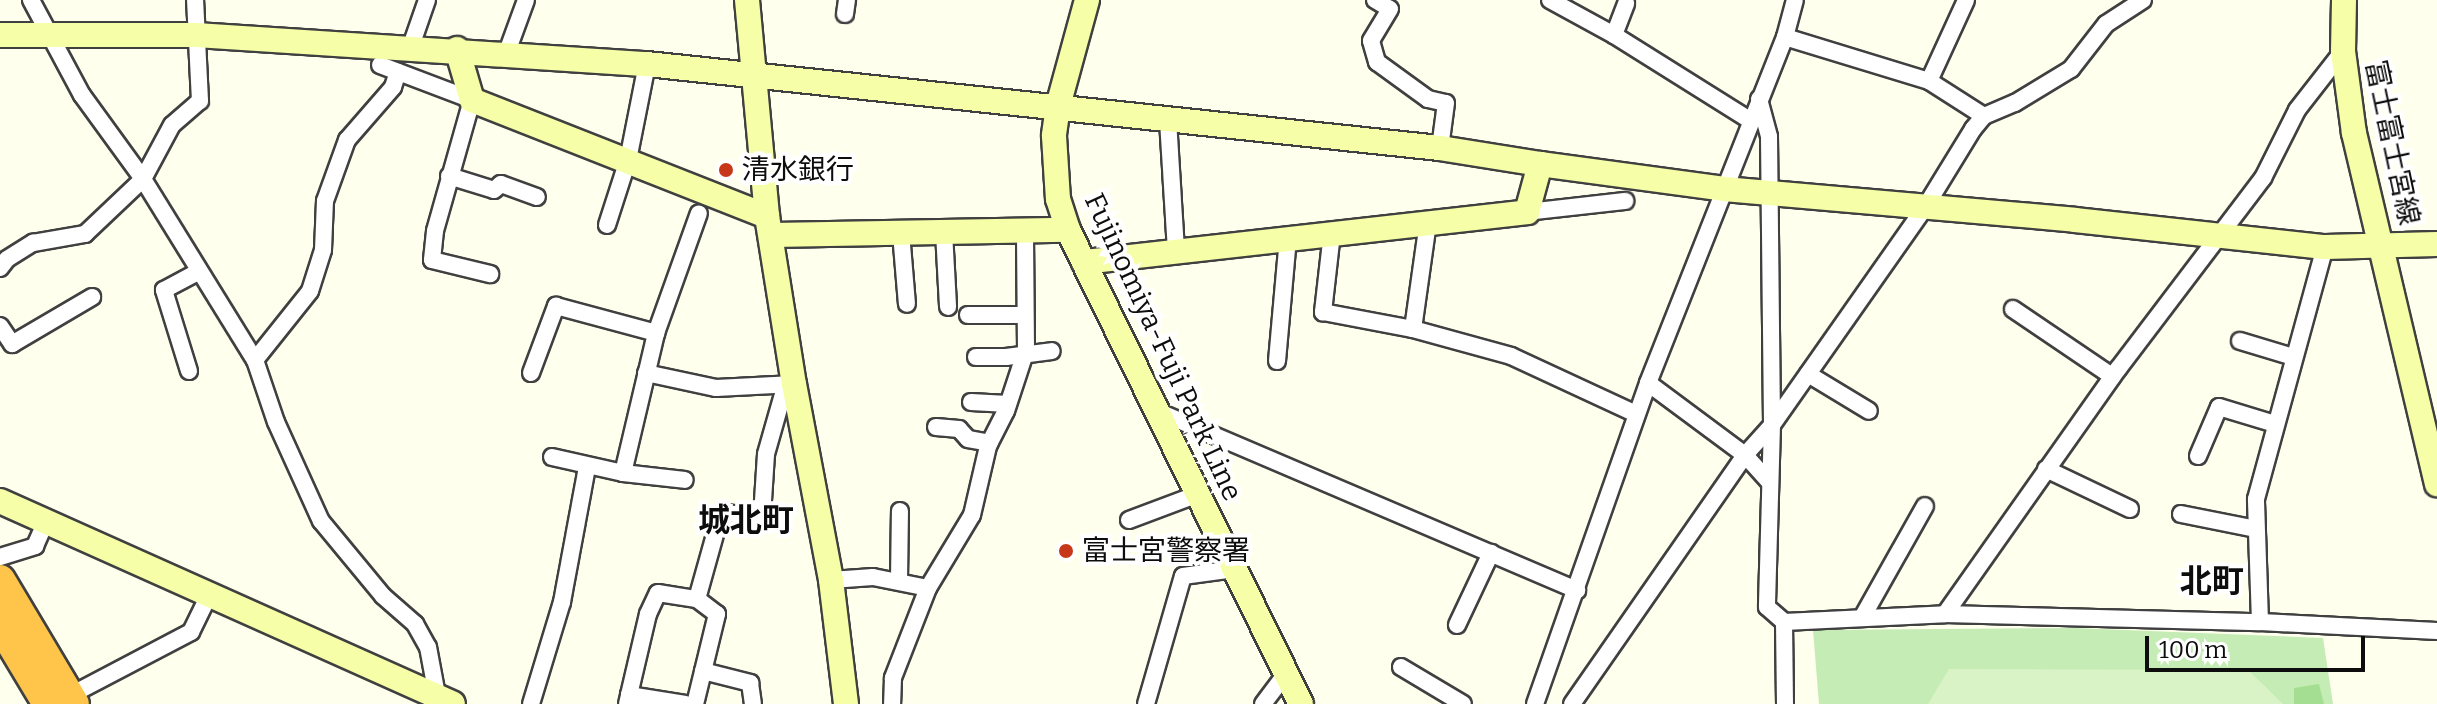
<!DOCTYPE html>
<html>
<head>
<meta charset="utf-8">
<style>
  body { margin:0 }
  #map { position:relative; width:2437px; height:704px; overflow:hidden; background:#ffffed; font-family:Bitter,"Noto Sans JP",serif }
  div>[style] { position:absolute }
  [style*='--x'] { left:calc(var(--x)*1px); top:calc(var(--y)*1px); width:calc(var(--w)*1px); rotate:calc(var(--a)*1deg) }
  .green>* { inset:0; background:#c5ecb4 }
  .forest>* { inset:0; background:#a3de92 }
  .pitch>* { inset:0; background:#daf3c6 }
  .stream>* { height:4px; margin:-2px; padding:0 2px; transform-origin:2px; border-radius:2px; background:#adcdfb }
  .roads { filter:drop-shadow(2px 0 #404040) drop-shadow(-2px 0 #404040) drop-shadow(0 2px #404040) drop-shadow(0 -2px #404040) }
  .street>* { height:16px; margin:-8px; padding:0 8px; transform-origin:8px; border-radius:8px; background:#fff }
  .secondary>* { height:24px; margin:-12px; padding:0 12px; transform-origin:12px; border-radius:12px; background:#f6ffa8 }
  .highway>* { height:30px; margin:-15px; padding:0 15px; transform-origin:15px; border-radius:15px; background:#ffc54b }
  .dots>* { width:22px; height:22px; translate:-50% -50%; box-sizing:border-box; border:4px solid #fff; border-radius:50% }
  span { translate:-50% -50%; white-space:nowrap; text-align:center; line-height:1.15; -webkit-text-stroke:8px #fff; paint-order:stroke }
  .street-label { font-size:28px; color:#0d0d0d }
  .poi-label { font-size:28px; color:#0d0d0d }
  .left { translate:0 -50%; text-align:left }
  .quarter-label { font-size:32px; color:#0d0d0d; font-weight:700 }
  .scale { position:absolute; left:2145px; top:636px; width:220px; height:36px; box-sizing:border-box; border:4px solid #0d0d0d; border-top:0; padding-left:10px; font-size:24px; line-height:28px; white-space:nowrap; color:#0d0d0d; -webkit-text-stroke:6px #fff; paint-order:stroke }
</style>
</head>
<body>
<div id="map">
  <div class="green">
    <i style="clip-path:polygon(2074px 628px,2323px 638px,2333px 704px,1819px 704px,1813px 630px)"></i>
  </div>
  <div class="forest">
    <i style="clip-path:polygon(2319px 684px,2324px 704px,2294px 704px,2294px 688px)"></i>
  </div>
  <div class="pitch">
    <i style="clip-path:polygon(1949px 669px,2248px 670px,2283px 704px,1928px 704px)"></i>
  </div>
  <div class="stream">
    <i style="--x:7;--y:518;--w:34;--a:23"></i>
  </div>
  <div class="roads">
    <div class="street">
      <i style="--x:31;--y:0;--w:108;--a:61.8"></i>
      <i style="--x:82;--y:95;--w:104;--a:54"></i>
      <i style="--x:143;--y:179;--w:213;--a:58.3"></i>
      <i style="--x:255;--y:360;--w:65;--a:71.3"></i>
      <i style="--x:276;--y:422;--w:109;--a:65.6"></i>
      <i style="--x:321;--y:521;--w:97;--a:50.4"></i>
      <i style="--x:383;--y:596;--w:43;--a:41.2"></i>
      <i style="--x:415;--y:624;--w:26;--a:61"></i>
      <i style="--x:428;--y:647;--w:49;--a:79.4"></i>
      <i style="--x:1375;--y:0;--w:17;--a:31"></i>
      <i style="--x:1390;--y:9;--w:37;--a:121"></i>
      <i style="--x:1371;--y:41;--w:22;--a:74"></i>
      <i style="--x:1377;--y:62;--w:63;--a:36"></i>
      <i style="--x:1428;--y:99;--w:18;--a:13"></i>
      <i style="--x:1446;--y:103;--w:45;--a:97.6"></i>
      <i style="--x:1550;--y:0;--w:73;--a:28.7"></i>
      <i style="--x:1614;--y:35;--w:162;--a:32.1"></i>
      <i style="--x:845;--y:14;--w:14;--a:-82"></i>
      <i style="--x:1614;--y:35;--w:34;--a:-69"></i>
      <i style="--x:1785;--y:37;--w:151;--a:17"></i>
      <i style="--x:1929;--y:81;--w:65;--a:32.5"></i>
      <i style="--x:411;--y:46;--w:49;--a:-70.8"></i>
      <i style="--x:507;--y:52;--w:55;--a:-69.9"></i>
      <i style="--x:380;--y:65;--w:98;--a:20.8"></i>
      <i style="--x:472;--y:100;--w:136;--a:105.8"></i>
      <i style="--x:435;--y:231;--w:29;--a:96"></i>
      <i style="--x:432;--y:260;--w:60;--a:13.6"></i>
      <i style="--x:1929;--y:81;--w:89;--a:-65.4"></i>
      <i style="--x:1759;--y:99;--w:39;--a:75"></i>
      <i style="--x:1769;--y:137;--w:288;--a:89.4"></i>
      <i style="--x:1772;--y:425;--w:182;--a:91.6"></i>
      <i style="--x:1767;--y:607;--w:23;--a:41"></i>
      <i style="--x:1784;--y:622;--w:161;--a:-2.8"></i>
      <i style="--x:1945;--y:614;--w:315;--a:1.5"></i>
      <i style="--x:2260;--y:622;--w:177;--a:2.9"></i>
      <i style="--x:1168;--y:120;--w:131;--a:86.5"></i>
      <i style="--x:449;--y:176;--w:47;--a:17.3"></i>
      <i style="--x:494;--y:190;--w:9;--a:-41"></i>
      <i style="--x:501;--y:184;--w:38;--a:20"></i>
      <i style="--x:1527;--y:212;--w:99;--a:-6.4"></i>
      <i style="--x:607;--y:225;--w:68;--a:-72.1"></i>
      <i style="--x:628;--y:160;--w:98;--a:-78.8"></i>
      <i style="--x:944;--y:232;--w:75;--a:86.9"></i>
      <i style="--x:901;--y:233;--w:71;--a:85.2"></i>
      <i style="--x:1332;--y:233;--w:80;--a:96.5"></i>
      <i style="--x:1323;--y:312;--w:92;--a:10.7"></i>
      <i style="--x:1413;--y:329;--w:102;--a:15.4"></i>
      <i style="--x:1511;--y:356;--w:138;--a:24.9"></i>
      <i style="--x:0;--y:268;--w:11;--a:-52"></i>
      <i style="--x:7;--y:259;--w:31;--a:-32"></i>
      <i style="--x:33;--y:243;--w:53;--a:-9.8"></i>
      <i style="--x:85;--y:234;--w:80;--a:-43.5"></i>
      <i style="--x:143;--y:179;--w:61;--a:-61.8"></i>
      <i style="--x:172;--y:125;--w:37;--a:-41"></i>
      <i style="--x:200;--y:101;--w:101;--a:-92.8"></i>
      <i style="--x:2013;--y:309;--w:120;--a:34.1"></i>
      <i style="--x:968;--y:315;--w:57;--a:0"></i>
      <i style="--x:0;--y:326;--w:22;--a:56"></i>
      <i style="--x:12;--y:344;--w:93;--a:-30.4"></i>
      <i style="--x:1413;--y:329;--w:108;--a:-82"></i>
      <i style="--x:2240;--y:341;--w:55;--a:16.8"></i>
      <i style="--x:976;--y:357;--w:30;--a:0"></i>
      <i style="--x:1006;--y:357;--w:46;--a:-7.4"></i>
      <i style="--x:255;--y:360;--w:88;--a:-51.4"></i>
      <i style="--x:310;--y:291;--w:43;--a:-72.4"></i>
      <i style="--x:323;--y:250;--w:49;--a:-87.7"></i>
      <i style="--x:325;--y:201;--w:65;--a:-70.2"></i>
      <i style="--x:347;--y:140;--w:70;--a:-49"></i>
      <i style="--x:393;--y:87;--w:16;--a:-72"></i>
      <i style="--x:1277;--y:361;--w:123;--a:-84.9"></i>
      <i style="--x:189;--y:371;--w:85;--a:-107.2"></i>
      <i style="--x:164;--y:290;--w:38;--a:-28"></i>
      <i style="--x:531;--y:373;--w:72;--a:-69.5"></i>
      <i style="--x:556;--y:306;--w:104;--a:15.1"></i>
      <i style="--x:646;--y:373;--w:72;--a:12.1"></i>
      <i style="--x:716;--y:388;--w:78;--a:-2.9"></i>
      <i style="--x:1808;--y:374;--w:71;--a:31.2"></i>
      <i style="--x:1648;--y:383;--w:121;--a:36.6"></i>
      <i style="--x:1745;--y:455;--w:36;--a:48"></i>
      <i style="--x:971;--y:402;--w:37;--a:3"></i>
      <i style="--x:1157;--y:411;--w:457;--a:23.1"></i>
      <i style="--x:936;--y:427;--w:23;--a:5"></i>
      <i style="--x:959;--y:429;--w:13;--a:48"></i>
      <i style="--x:968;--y:439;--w:22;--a:10"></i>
      <i style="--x:2198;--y:456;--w:53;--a:-66.8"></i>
      <i style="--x:2219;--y:407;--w:59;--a:16.9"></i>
      <i style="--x:552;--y:457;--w:73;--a:12.7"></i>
      <i style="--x:623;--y:473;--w:62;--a:6.4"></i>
      <i style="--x:2046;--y:469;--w:93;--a:25.5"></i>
      <i style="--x:623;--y:473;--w:144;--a:-76.7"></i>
      <i style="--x:656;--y:333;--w:127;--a:-70.3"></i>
      <i style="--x:2181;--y:514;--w:76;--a:11.3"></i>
      <i style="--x:1129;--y:520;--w:74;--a:-20.6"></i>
      <i style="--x:0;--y:557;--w:37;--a:-17"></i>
      <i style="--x:35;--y:546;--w:27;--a:-66"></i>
      <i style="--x:831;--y:580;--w:42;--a:-4.1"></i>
      <i style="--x:873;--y:577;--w:56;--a:11.3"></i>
      <i style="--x:928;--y:588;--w:97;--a:111.3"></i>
      <i style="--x:893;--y:678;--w:26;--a:92"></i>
      <i style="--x:899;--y:580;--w:69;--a:-89.2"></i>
      <i style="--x:928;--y:588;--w:85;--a:-58.9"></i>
      <i style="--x:972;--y:515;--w:71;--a:-76.9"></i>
      <i style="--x:988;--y:446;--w:39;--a:-63"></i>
      <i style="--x:1006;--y:411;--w:64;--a:-71.8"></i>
      <i style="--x:1026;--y:350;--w:120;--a:-90.5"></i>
      <i style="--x:697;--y:599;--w:89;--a:-74.4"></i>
      <i style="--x:721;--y:513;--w:41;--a:4.2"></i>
      <i style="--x:762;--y:516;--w:62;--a:-86.3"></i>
      <i style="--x:766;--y:454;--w:73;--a:-74.1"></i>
      <i style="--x:1945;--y:614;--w:300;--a:-54.8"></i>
      <i style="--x:2118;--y:369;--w:240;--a:-52.8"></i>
      <i style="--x:2263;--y:178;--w:76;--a:-63.4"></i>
      <i style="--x:2297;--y:110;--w:75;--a:-52.1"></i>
      <i style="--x:1863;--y:616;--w:126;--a:-60.6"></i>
      <i style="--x:1784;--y:622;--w:82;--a:89.3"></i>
      <i style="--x:2260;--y:622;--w:123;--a:-91.9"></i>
      <i style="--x:2256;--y:499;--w:261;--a:-74.7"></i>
      <i style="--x:1457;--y:625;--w:80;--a:-64.7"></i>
      <i style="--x:1401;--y:667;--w:72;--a:30.8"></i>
      <i style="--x:703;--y:671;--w:49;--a:14.3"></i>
      <i style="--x:750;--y:683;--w:21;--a:82"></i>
      <i style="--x:629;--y:695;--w:83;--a:-76.8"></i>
      <i style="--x:648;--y:614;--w:23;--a:-65"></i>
      <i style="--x:658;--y:593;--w:39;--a:9"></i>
      <i style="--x:697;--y:599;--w:25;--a:37"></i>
      <i style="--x:717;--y:614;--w:93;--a:103.7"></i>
      <i style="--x:69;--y:696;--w:138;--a:-27.7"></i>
      <i style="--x:191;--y:632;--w:43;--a:-64"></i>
      <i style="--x:531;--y:704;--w:107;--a:-73.1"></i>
      <i style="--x:562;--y:602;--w:137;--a:-79.5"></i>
      <i style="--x:627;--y:704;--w:9;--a:-77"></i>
      <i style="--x:629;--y:695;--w:57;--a:9.1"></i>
      <i style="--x:1146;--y:704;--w:133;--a:-73.9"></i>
      <i style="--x:1183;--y:576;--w:52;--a:-7.7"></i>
      <i style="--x:1263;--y:704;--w:39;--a:-53"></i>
      <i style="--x:1535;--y:704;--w:340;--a:-70.6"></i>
      <i style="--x:1648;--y:383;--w:372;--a:-68.4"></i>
      <i style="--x:1785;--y:37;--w:38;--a:-75"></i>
      <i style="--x:1572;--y:704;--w:303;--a:-55.2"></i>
      <i style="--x:1745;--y:455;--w:40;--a:-48"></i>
      <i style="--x:1772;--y:425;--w:264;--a:-54.9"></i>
      <i style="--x:1924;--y:209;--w:94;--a:-58.5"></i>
      <i style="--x:1973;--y:129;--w:17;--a:-50"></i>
      <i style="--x:1984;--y:116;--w:34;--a:-23"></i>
      <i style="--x:2015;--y:103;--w:66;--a:-31.3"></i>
      <i style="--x:2071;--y:69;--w:57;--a:-52.1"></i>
      <i style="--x:2106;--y:24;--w:44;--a:-33"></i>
    </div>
    <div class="secondary">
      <i style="--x:747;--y:0;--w:217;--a:84.7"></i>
      <i style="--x:767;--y:216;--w:170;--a:80.9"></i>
      <i style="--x:794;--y:384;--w:199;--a:79.3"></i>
      <i style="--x:831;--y:580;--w:125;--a:83.1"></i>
      <i style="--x:1087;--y:0;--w:110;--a:105.3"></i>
      <i style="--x:1058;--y:106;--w:30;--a:98"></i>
      <i style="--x:1054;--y:136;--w:63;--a:86.4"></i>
      <i style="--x:1058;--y:199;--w:33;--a:72"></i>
      <i style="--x:1068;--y:230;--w:528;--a:63.82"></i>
      <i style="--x:2344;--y:0;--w:51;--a:91.1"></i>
      <i style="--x:2343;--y:51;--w:83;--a:82.4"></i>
      <i style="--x:2354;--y:133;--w:361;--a:76.7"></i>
      <i style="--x:0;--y:35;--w:196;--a:0"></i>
      <i style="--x:196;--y:35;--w:452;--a:3.7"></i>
      <i style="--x:647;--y:64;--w:797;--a:6.05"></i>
      <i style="--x:1440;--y:148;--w:101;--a:9.1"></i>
      <i style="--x:457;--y:49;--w:53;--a:73.6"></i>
      <i style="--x:472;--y:100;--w:317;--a:21.5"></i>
      <i style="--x:771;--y:235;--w:297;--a:-1"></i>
      <i style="--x:1084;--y:262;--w:446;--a:-6.4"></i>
      <i style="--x:1527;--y:212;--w:50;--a:-74.8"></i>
      <i style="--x:1540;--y:164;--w:186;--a:7.7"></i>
      <i style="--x:1724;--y:189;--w:352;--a:5"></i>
      <i style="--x:2075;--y:220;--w:251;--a:6.2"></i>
      <i style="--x:2325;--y:247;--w:112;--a:-1.5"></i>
      <i style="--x:0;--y:501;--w:496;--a:24.1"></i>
    </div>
    <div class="highway">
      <i style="--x:0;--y:580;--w:144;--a:59.2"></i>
      <i style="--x:0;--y:624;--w:93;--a:59"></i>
    </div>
  </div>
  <div class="dots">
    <i style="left:726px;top:170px;background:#c7381b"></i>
    <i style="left:1066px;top:551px;background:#c7381b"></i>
  </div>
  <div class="street-label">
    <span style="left:2392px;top:143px;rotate:78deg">富士富士宮線</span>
    <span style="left:1163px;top:347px;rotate:65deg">Fujinomiya-Fuji Park Line</span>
  </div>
  <div class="poi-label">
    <span class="left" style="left:742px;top:170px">清水銀行</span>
    <span class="left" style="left:1082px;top:551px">富士宮警察署</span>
  </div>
  <div class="quarter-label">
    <span style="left:746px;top:520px">城北町</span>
    <span style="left:2212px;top:581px">北町</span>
  </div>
  <div class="scale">100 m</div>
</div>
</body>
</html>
